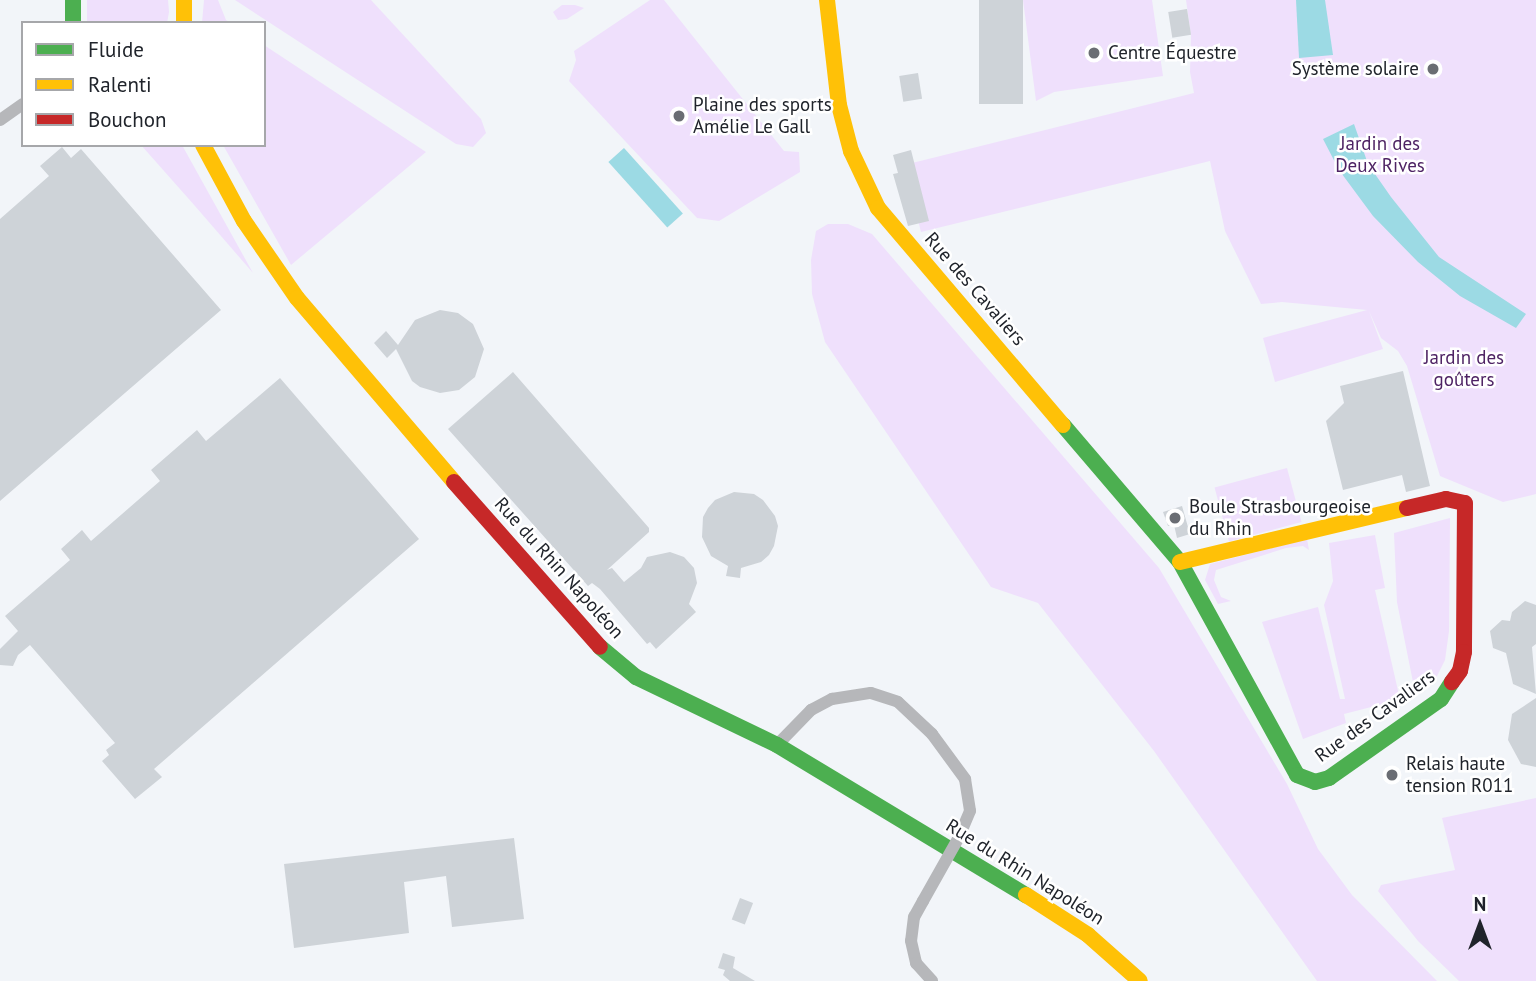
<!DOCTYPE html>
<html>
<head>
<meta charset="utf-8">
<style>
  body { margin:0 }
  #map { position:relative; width:1536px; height:981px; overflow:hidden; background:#f2f5f9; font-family:"PT Sans",sans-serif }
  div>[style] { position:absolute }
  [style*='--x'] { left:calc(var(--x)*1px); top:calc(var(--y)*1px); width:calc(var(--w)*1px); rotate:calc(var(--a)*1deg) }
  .green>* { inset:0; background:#efe0fc; transform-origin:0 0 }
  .water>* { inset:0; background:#9cdae4; transform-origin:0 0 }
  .building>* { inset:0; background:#ced3d8; transform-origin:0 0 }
  .street>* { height:12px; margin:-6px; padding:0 6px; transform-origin:6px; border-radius:6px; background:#b6b7ba }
  .fast>* { height:16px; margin:-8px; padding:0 8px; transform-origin:8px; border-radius:8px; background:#4caf50 }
  .slow>* { height:16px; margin:-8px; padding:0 8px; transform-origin:8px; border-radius:8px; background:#ffc107 }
  .jam>* { height:16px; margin:-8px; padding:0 8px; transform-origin:8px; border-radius:8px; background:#c62828 }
  .street-bridge>* { height:12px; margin:-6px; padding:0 6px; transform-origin:6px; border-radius:6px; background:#b6b7ba }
  .dots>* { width:19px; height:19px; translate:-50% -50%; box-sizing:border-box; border:4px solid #fff; border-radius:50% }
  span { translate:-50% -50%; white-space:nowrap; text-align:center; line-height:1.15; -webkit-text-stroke:5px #fff; paint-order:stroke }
  .poi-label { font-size:19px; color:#20242b }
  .left { translate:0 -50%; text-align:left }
  .right { translate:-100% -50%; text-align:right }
  .park-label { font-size:19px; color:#4e2364 }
  .street-label { font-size:19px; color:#20242b }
  .legend { position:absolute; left:21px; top:21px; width:245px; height:126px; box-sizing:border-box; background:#fff; border:2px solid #a6a7aa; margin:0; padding:9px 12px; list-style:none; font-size:21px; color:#20242b }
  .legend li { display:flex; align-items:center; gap:14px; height:35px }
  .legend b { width:35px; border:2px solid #a6a7aa }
  .north { position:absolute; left:1445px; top:890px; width:70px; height:70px; -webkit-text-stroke:5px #fff; paint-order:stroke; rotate:0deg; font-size:19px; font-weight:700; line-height:28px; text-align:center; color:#20242b }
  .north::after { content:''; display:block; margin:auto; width:24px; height:32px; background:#20242b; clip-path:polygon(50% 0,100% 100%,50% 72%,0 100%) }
</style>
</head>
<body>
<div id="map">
  <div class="green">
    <i style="clip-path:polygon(87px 0,168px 0,169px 12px,167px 23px,87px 23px)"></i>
    <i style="clip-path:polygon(204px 0,218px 0,226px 20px,231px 23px,202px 23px)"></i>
    <i style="clip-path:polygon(235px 0,371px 0,481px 119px,486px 133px,473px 147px,456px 144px)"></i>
    <i style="clip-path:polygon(650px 0,664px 0,784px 151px,799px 152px,800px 172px,719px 221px,697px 218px,569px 81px,576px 60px,574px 51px)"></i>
    <i style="clip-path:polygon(1023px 0,1152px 0,1163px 76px,1054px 92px,1036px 101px)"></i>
    <i style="clip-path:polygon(1186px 0,1536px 0,1536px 494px,1503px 502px,1440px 476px,1407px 366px,1398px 351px,1381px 338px,1369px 311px,1383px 349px,1275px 382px,1263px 338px,1367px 310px,1282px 302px,1261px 304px,1225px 231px,1210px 161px,921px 232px,904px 165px,1194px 93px,1190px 72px,1191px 35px)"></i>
    <i style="clip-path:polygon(562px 5px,575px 5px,584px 8px,567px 19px,558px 20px,553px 12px)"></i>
    <i style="clip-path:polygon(264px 45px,426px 152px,291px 265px,223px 145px,264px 145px)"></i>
    <i style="clip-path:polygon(141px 145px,182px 145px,253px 273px,195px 206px)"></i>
    <i style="clip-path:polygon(828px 224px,848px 224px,872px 234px,1159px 568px,1287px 784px,1318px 849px,1352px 895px,1437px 981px,1317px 981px,1154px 751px,1038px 603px,991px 587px,825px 342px,812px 294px,811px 260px,816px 231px)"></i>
    <i style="left:1287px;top:468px;width:56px;height:75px;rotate:75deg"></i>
    <i style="clip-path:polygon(1450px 518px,1449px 631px,1445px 660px,1435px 680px,1415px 692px,1397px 602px,1394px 533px)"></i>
    <i style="clip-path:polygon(1375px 535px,1385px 588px,1375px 590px,1399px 695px,1383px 704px,1344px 714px,1346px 723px,1303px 739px,1262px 622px,1318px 607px,1340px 699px,1345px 699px,1324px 605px,1333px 581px,1329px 543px)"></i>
    <i style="clip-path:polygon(1307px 539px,1309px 550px,1303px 546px,1286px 548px,1216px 570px,1214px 580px,1221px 597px,1231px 601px,1218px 604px,1205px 580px,1210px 564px)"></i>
    <i style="clip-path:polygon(1536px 798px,1536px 981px,1459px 981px,1418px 941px,1378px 891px,1381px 885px,1455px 870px,1442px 818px)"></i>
  </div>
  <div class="water">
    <i style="clip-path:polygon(1296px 0,1325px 0,1333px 55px,1299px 58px)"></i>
    <i style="clip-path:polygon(1354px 124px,1368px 164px,1391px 197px,1439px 257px,1526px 314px,1516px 328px,1460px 296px,1418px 262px,1373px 216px,1339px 170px,1323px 139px)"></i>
    <i style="left:624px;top:148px;width:88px;height:21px;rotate:48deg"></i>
  </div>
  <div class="building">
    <i style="left:979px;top:0;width:44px;height:104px"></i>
    <i style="left:1187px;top:9px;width:26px;height:19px;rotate:81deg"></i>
    <i style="left:918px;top:73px;width:26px;height:19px;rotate:81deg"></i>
    <i style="clip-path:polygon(62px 147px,71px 158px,81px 149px,221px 310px,0 501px,0 219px,49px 176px,40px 166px)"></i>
    <i style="clip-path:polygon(911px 150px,929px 221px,908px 226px,893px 174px,898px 173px,893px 155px)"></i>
    <i style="clip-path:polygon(440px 310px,458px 313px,473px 324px,484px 349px,475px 377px,459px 390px,440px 393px,420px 387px,412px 381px,396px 349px,387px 358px,374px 343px,386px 331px,398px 345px,415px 320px)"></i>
    <i style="clip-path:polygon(1403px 371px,1430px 486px,1406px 492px,1402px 475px,1343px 490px,1326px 421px,1344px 403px,1340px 386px)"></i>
    <i style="clip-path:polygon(513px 372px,649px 528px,649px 532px,607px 570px,612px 568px,624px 582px,641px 568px,647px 557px,670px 552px,684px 557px,694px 568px,697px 583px,689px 604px,696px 612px,656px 649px,650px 642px,647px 644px,600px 589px,592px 583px,588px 586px,448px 429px)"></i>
    <i style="clip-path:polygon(280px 378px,419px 539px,154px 769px,162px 777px,135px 799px,102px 761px,109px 755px,106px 750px,115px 743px,30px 645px,18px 655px,13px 666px,0 665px,0 649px,18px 631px,5px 616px,70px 560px,61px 549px,82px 530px,91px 541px,160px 481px,151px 470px,197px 430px,206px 441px)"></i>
    <i style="clip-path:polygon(734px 492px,754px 494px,763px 500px,775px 516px,778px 526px,774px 546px,769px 555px,761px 562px,741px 568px,740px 578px,726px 576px,728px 566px,711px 556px,702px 537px,703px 517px,708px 508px,715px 500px)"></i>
    <i style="clip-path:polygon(1182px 506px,1190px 534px,1177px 538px,1174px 525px,1168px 526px,1163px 512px)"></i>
    <i style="clip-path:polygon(1525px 601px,1536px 605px,1536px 644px,1532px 647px,1536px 694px,1513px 684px,1506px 653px,1493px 648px,1490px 631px,1502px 620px,1510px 621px,1512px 612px)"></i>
    <i style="clip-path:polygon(1536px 698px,1536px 767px,1521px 764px,1508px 740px,1512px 714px)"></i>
    <i style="clip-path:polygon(514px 838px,524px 919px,452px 927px,446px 876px,404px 882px,409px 933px,294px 948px,284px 864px)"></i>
    <i style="left:740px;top:898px;width:14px;height:23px;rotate:21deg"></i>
    <i style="clip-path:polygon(723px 953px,735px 957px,733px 968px,755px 981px,730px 981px,723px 975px,725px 970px,718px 968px)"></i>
  </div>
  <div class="street">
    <i style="--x:0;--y:120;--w:28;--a:-35"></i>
    <i style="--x:777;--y:745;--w:49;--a:-45.8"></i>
    <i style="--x:811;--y:710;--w:24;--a:-28"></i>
    <i style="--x:832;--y:699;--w:39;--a:-9"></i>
    <i style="--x:871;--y:693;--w:28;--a:18"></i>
    <i style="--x:898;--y:702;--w:47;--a:43.3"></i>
    <i style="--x:932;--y:734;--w:56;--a:53.7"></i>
    <i style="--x:965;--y:779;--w:32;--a:81"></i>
    <i style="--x:970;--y:811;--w:30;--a:113"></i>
    <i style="--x:923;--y:901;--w:18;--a:119"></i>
    <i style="--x:914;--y:917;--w:24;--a:97"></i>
    <i style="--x:911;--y:941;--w:23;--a:77"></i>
    <i style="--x:916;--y:963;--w:24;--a:48"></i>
  </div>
  <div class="fast">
    <i style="--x:73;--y:0;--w:23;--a:90"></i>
    <i style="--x:1063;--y:425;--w:180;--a:49.5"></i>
    <i style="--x:1180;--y:562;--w:243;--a:61.2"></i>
    <i style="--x:1297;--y:775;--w:19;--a:21"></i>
    <i style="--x:1315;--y:782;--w:15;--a:-16"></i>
    <i style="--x:1329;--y:778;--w:137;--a:-35.2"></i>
    <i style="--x:1441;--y:699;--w:20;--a:-57"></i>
    <i style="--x:600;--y:647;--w:47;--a:39.8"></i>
    <i style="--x:636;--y:677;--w:157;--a:25.7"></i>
    <i style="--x:777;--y:745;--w:291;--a:31.1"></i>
  </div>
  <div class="slow">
    <i style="--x:184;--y:0;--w:23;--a:90"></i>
    <i style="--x:827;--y:0;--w:106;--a:83.5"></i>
    <i style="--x:839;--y:105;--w:48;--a:75.4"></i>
    <i style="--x:851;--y:151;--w:63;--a:64.7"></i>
    <i style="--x:878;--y:208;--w:285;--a:49.6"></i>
    <i style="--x:203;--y:145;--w:86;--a:61.7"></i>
    <i style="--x:244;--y:221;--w:93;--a:55.5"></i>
    <i style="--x:297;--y:298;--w:242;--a:49.5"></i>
    <i style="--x:1180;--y:562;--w:233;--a:-13.4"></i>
    <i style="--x:1026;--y:895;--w:74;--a:32.8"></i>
    <i style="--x:1088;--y:935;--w:69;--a:41.5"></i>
  </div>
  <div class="jam">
    <i style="--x:454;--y:482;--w:220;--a:48.5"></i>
    <i style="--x:1407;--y:508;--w:40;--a:-13"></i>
    <i style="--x:1446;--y:499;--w:19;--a:12"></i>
    <i style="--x:1465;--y:503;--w:149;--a:90.4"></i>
    <i style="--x:1464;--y:652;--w:19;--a:102"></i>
    <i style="--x:1460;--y:671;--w:14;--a:126"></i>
  </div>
  <div class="street-bridge">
    <i style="--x:923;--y:901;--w:71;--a:-60.6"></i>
  </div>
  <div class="dots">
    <i style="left:1094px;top:53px;background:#6a6d73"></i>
    <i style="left:1433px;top:69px;background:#6a6d73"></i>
    <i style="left:679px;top:116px;background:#6a6d73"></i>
    <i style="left:1175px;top:518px;background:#6a6d73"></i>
    <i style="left:1392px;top:775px;background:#6a6d73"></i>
  </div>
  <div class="poi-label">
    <span class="left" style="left:1108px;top:53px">Centre Équestre</span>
    <span class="right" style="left:1419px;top:69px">Système solaire</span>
    <span class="left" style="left:693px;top:116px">Plaine des sports<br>Amélie Le Gall</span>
    <span class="left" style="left:1189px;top:518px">Boule Strasbourgeoise<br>du Rhin</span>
    <span class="left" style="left:1406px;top:775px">Relais haute<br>tension R011</span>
  </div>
  <div class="park-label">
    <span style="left:1380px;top:155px">Jardin des<br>Deux Rives</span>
    <span style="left:1464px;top:369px">Jardin des<br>goûters</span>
  </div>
  <div class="street-label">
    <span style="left:975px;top:289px;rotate:49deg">Rue des Cavaliers</span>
    <span style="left:559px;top:568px;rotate:48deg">Rue du Rhin Napoléon</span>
    <span style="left:1375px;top:716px;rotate:-36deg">Rue des Cavaliers</span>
    <span style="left:1025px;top:872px;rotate:32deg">Rue du Rhin Napoléon</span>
  </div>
  <ul class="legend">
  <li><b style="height:9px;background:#4caf50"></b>Fluide</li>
  <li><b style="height:9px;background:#ffc107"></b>Ralenti</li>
  <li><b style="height:9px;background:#c62828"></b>Bouchon</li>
  </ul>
  <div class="north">N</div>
</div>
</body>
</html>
